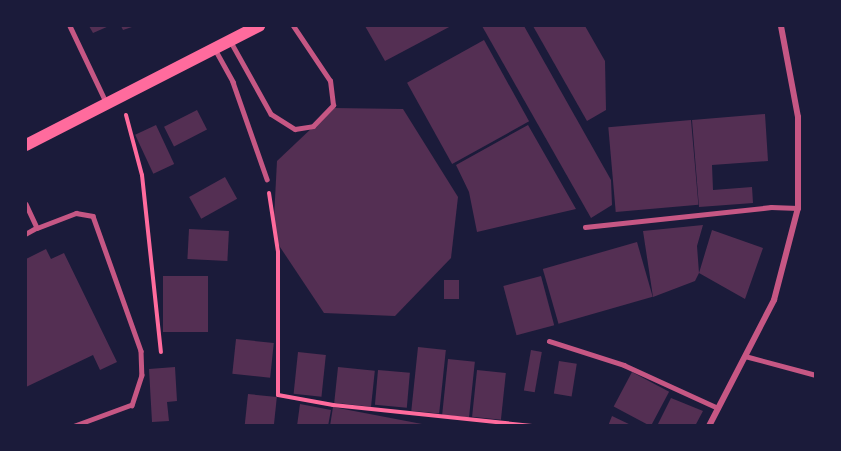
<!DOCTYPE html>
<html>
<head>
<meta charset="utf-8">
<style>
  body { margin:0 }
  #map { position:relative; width:841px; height:451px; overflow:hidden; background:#1b1b3a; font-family:"Fira Sans",sans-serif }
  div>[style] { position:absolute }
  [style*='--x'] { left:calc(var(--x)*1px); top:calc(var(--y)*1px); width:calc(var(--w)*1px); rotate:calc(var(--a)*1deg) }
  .building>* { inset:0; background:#542f53; transform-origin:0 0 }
  .path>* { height:4px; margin:-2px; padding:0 2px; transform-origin:2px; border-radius:2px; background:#ff6b9d }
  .service>* { height:4.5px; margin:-2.25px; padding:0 2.25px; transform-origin:2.25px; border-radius:2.25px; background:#c65784 }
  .minor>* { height:6px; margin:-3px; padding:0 3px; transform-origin:3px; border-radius:3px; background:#c65784 }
  .secondary>* { height:12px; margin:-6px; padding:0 6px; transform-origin:6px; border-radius:6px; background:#ff6b9d }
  span { translate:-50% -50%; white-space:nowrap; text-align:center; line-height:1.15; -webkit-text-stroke:5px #1b1b3a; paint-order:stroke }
  .frame { position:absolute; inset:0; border:27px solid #1b1b3a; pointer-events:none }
</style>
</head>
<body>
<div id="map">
  <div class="building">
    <i style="clip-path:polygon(89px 26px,109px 26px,93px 33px)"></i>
    <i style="clip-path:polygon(121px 26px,135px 26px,123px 30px)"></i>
    <i style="clip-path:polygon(365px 26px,451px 26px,385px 61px)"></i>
    <i style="clip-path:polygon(482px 26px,524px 26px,611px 180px,612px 205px,591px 218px)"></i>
    <i style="clip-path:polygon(533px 26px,585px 26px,605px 61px,606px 110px,587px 121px)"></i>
    <i style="left:484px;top:40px;width:93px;height:88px;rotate:61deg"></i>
    <i style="clip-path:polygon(333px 108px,403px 109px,458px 197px,451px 258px,395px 316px,324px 313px,278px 244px,274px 218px,277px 161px)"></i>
    <i style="left:197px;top:110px;width:22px;height:37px;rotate:63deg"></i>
    <i style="clip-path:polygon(765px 114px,768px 161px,712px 165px,713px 190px,752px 187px,753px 203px,699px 207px,692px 120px)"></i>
    <i style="left:691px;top:120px;width:85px;height:83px;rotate:85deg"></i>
    <i style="left:156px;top:125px;width:43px;height:23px;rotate:65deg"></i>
    <i style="clip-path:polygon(528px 125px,576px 209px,477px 232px,469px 192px,456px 165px)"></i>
    <i style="left:225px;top:177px;width:25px;height:41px;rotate:61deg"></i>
    <i style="clip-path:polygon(703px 225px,697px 246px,699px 273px,712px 230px,763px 248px,745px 299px,699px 273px,695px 281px,653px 297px,643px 231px)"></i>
    <i style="left:189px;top:229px;width:40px;height:30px;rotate:3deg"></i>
    <i style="left:637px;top:242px;width:57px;height:98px;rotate:74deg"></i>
    <i style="clip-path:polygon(46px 249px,51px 259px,64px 253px,117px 362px,100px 370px,93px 355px,26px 387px,26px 259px)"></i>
    <i style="left:163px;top:276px;width:45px;height:56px"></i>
    <i style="left:541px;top:276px;width:51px;height:39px;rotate:75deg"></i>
    <i style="left:444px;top:280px;width:15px;height:19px"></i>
    <i style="left:236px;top:339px;width:38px;height:35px;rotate:6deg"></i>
    <i style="left:418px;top:347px;width:28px;height:64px;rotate:6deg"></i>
    <i style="left:531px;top:350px;width:11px;height:41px;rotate:10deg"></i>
    <i style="left:298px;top:352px;width:28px;height:42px;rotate:6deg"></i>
    <i style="left:448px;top:359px;width:27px;height:56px;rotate:6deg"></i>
    <i style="left:559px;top:361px;width:18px;height:33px;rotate:9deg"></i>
    <i style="clip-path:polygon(175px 367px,177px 401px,167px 402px,169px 421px,152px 422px,149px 369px)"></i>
    <i style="left:338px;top:367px;width:37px;height:36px;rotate:6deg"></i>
    <i style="left:378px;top:370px;width:32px;height:35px;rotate:5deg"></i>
    <i style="left:477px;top:370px;width:29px;height:47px;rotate:6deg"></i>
    <i style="left:632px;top:372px;width:42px;height:39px;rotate:28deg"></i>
    <i style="left:248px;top:394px;width:29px;height:32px;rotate:6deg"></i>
    <i style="clip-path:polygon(671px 398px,703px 411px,695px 426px,657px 426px)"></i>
    <i style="clip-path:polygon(300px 404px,331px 410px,328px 426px,297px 426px)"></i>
    <i style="clip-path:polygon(333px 407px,422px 424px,422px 426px,330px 426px)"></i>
    <i style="clip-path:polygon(612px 416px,633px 426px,608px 426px)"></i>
  </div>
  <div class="path">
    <i style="--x:126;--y:115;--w:62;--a:75.1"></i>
    <i style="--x:142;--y:175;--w:178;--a:83.9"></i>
    <i style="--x:269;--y:193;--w:60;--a:81.3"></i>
    <i style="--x:278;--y:252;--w:143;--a:90"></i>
    <i style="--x:278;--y:395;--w:56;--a:10.3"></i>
    <i style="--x:333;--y:405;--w:200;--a:6"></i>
  </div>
  <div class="service">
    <i style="--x:70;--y:26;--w:86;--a:64.6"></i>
    <i style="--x:231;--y:42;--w:82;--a:60.9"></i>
    <i style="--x:271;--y:114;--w:28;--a:32"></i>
    <i style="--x:295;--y:129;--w:18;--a:-9"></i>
    <i style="--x:313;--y:126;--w:29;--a:-46"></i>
    <i style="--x:333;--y:105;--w:24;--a:-97"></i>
    <i style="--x:330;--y:81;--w:66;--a:-123.9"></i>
    <i style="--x:215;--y:49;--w:38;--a:61"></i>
    <i style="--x:233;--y:82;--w:103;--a:70.7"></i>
    <i style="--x:26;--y:204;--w:26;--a:65"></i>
    <i style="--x:37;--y:228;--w:13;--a:151"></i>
    <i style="--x:585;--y:227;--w:187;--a:-6.1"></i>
    <i style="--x:771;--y:207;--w:27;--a:2"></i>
    <i style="--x:37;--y:228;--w:42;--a:-21"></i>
    <i style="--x:76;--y:213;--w:17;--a:10"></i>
    <i style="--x:93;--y:216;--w:143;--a:70.4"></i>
    <i style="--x:141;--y:351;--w:24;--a:88"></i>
    <i style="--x:142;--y:375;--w:32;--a:108"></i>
    <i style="--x:132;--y:405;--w:61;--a:159.8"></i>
    <i style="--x:549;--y:341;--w:79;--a:17.7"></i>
    <i style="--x:624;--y:365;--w:103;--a:24.6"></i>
    <i style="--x:745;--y:356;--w:73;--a:15"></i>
  </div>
  <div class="minor">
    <i style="--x:709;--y:426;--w:142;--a:-62.7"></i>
    <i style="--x:774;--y:300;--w:95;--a:-75.4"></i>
    <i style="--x:798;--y:208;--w:91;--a:-90"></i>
    <i style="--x:798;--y:117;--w:93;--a:-100.6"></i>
  </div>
  <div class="secondary">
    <i style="--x:26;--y:145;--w:262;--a:-27.1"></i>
  </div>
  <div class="frame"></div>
</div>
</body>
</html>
